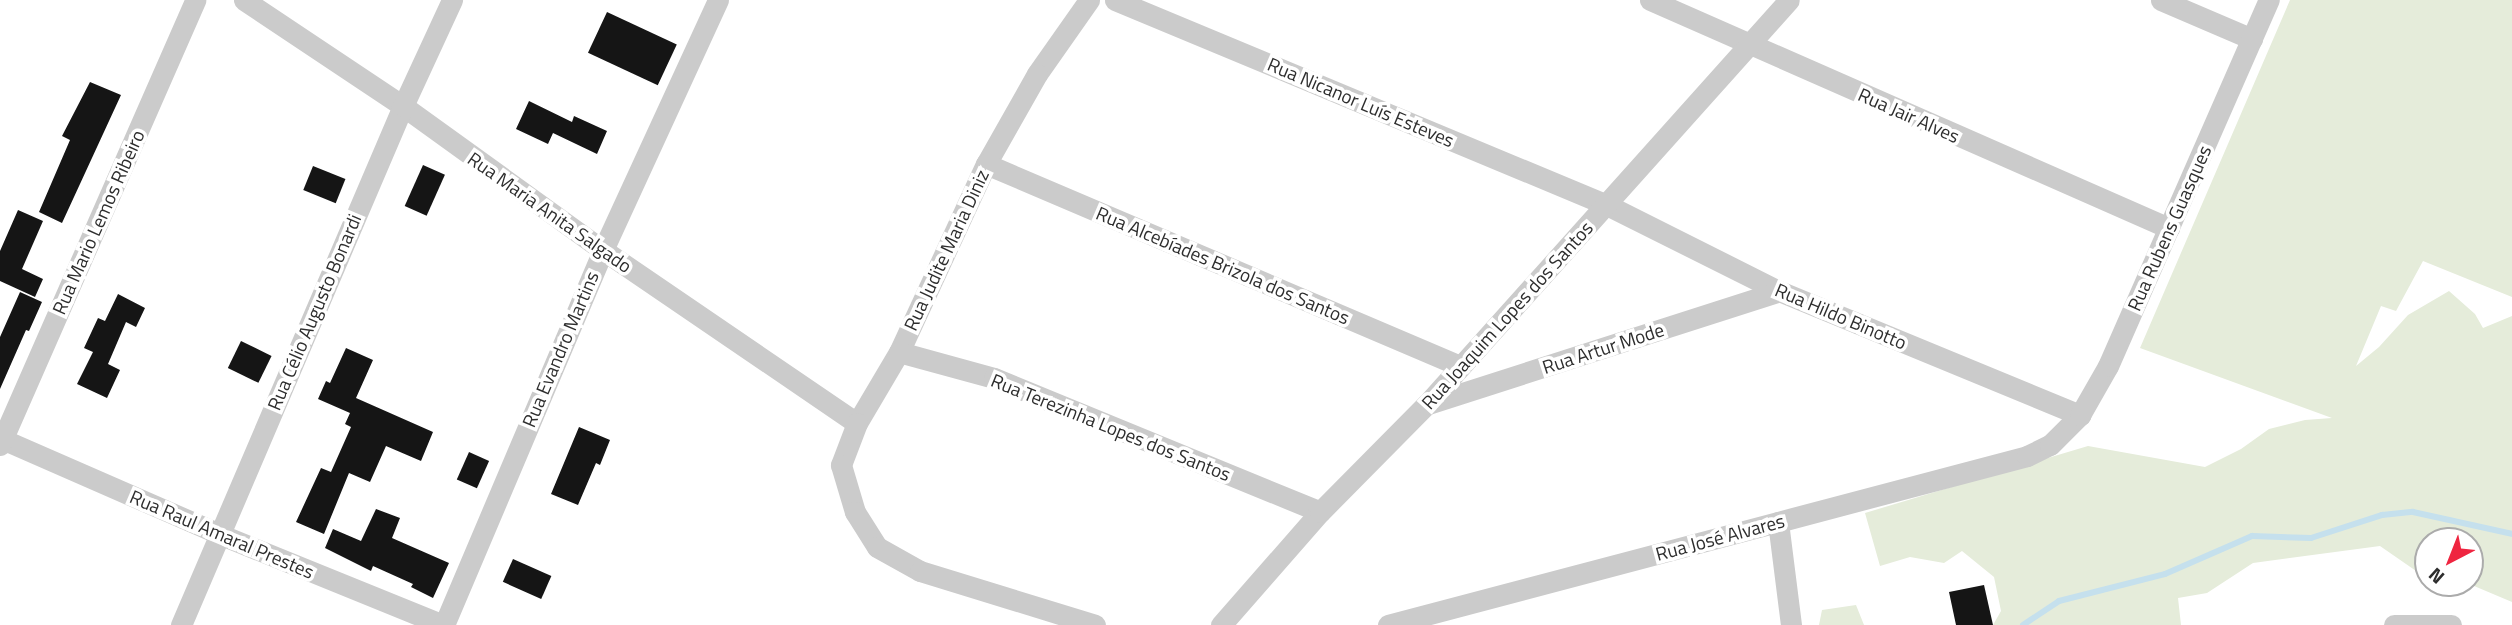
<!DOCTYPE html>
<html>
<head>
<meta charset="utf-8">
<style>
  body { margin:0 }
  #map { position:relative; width:2512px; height:625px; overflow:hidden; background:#fff; font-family:"Titillium Web",sans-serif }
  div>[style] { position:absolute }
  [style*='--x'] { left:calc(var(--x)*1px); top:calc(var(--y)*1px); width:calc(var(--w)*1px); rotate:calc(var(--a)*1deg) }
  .green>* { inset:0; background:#e5ecda }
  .stream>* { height:6px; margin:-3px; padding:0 3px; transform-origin:3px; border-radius:3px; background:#c5e0ed }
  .building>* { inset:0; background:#151515; transform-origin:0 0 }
  .street>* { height:21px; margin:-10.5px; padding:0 10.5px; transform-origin:10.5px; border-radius:10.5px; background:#cbcbcb }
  span { translate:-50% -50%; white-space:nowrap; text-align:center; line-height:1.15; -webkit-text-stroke:7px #fff; paint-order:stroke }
  .street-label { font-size:19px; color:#2e2e2e }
  .north { position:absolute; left:2414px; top:527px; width:70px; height:70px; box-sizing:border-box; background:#fff; border:2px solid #ababab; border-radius:50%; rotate:222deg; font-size:19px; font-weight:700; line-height:28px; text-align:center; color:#2e2e2e }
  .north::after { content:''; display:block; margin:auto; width:24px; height:32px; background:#ef2540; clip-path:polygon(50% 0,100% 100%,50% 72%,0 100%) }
</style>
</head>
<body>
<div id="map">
  <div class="green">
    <i style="clip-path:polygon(2290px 0,2512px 0,2512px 297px,2423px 261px,2396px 311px,2381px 306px,2356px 366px,2379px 347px,2408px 315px,2449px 291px,2475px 314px,2483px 328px,2512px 316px,2512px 602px,2467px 583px,2470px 583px,2470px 541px,2428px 541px,2428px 574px,2419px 573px,2380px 546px,2253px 563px,2207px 593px,2178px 598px,2181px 625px,1993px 625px,2001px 611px,1994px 577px,1962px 551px,1944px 563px,1910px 557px,1880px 566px,1865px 513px,2088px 446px,2205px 467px,2241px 449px,2269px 429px,2305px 420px,2332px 418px,2140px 348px)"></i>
    <i style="clip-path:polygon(1856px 605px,1864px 625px,1819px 625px,1822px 610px)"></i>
  </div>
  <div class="stream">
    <i style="--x:2023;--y:625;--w:43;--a:-33.7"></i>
    <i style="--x:2059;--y:601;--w:109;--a:-14.3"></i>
    <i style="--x:2165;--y:574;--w:95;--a:-23.6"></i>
    <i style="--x:2252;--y:536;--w:59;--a:1.9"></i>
    <i style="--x:2311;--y:538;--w:75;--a:-17.9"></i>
    <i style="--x:2382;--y:515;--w:31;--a:-6"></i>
    <i style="--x:2413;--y:512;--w:101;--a:12.5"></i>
  </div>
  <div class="building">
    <i style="left:607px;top:12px;width:77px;height:45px;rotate:25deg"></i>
    <i style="clip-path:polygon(90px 82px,121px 95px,62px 223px,39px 212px,70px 140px,62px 136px)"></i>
    <i style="clip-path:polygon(529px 101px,572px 122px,574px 116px,607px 131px,597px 154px,553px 133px,548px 144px,516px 129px)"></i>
    <i style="left:423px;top:165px;width:24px;height:45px;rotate:24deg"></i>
    <i style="left:313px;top:166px;width:35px;height:26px;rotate:22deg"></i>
    <i style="clip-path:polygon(18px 210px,43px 221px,22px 269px,43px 279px,35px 297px,0 281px,0 251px)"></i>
    <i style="clip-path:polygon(20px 292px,42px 302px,29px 331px,26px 330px,0 389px,0 337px)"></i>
    <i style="clip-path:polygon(118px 294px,145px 308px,136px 327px,126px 322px,108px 364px,120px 370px,107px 398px,77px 384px,93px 352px,84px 348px,98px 318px,105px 321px)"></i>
    <i style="left:241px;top:341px;width:34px;height:30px;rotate:26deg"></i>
    <i style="clip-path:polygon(346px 348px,373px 360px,356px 398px,433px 432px,421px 461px,386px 446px,370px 482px,349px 473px,324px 534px,296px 522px,321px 468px,331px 472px,351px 427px,345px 424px,350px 413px,318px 399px,326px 381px,330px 383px)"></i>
    <i style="clip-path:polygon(579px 427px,610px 440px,600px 465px,596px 463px,578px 505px,551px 494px)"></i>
    <i style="left:469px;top:452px;width:22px;height:30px;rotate:24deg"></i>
    <i style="clip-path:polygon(376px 509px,400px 518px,392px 538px,449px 563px,433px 598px,411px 587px,413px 584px,373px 566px,371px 571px,325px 548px,333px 529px,361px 541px)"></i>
    <i style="left:513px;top:559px;width:42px;height:25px;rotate:24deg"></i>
    <i style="clip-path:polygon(1984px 585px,1993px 625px,1956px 625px,1949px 592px)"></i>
  </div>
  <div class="street">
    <i style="--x:244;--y:0;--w:191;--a:33.7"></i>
    <i style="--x:403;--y:106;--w:246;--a:35.8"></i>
    <i style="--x:603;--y:250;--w:307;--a:34.3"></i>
    <i style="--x:1089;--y:0;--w:90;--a:125.1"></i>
    <i style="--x:1037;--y:74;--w:103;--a:119.5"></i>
    <i style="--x:986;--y:164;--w:207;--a:114.8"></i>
    <i style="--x:899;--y:352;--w:82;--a:120.6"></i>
    <i style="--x:857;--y:423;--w:45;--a:110.9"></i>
    <i style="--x:841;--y:465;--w:49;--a:73.4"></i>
    <i style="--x:855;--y:512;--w:41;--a:57.8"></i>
    <i style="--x:877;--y:547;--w:49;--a:29.2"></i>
    <i style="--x:920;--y:571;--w:183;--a:17.1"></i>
    <i style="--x:1115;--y:0;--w:533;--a:22.62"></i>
    <i style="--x:1607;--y:205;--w:192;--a:26.6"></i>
    <i style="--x:1779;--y:291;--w:326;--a:22.4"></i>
    <i style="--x:1650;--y:0;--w:567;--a:23.72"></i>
    <i style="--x:2161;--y:0;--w:99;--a:23.2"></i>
    <i style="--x:986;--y:164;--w:515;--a:23.08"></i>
    <i style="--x:899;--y:352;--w:98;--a:15.3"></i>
    <i style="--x:994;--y:378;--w:352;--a:22.3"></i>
    <i style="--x:1428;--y:404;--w:369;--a:-17.8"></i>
    <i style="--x:2;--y:439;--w:237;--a:23.6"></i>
    <i style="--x:219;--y:534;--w:242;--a:22.1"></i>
    <i style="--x:0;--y:445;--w:486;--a:-66.3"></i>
    <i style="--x:1778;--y:522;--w:104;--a:82.8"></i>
    <i style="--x:181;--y:625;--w:564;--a:-66.84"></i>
    <i style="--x:403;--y:106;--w:117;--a:-65.2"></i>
    <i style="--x:444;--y:625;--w:407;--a:-67"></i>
    <i style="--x:603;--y:250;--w:275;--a:-65.3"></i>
    <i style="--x:1221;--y:625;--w:150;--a:-48.8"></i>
    <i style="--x:1320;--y:512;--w:152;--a:-45.3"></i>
    <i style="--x:1427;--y:404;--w:542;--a:-48.14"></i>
    <i style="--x:1388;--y:625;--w:661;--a:-14.81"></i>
    <i style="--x:2027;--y:456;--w:25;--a:-26"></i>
    <i style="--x:2050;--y:445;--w:42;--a:-45"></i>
    <i style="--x:2080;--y:415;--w:56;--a:-60.3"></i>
    <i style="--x:2108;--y:366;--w:400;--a:-66.3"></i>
    <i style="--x:2394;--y:625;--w:57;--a:0"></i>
  </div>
  <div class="street-label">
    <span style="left:1361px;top:102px;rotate:23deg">Rua Nicanor Luís Esteves</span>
    <span style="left:1909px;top:115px;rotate:24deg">Rua Jair Alves</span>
    <span style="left:550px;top:212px;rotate:35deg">Rua Maria Anita Salgado</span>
    <span style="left:98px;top:222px;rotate:-66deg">Rua Mario Lemos Ribeiro</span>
    <span style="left:2169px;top:228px;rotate:-66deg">Rua Rubens Guasques</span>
    <span style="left:946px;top:250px;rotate:-65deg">Rua Judite Maria Diniz</span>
    <span style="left:1223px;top:265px;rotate:23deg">Rua Alcebíades Brizola dos Santos</span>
    <span style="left:314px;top:312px;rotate:-67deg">Rua Célio Augusto Bonardi</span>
    <span style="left:1507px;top:315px;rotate:-48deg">Rua Joaquim Lopes dos Santos</span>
    <span style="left:1841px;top:316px;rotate:23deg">Rua Hildo Binotto</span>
    <span style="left:1603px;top:348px;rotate:-18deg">Rua Artur Mode</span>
    <span style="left:560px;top:349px;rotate:-67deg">Rua Evandro Martins</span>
    <span style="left:1111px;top:427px;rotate:22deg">Rua Terezinha Lopes dos Santos</span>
    <span style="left:222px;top:534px;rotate:23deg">Rua Raul Amaral Prestes</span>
    <span style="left:1720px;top:537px;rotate:-15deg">Rua José Alvares</span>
  </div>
  <div class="north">N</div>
</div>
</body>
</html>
